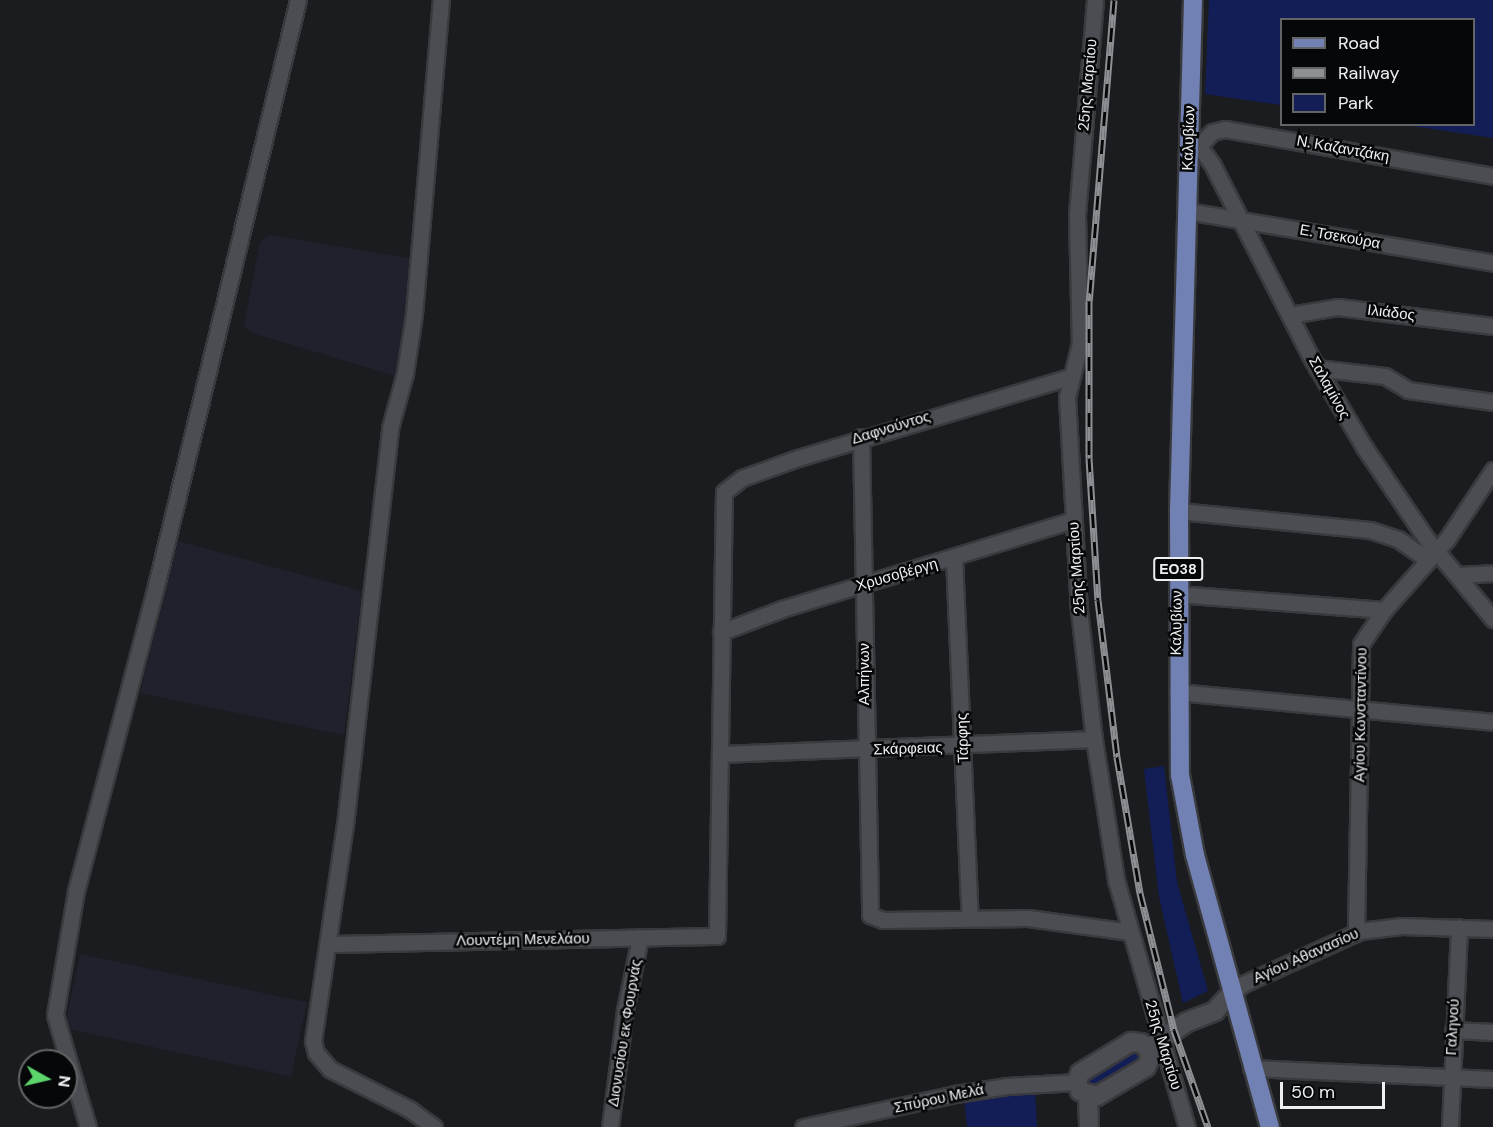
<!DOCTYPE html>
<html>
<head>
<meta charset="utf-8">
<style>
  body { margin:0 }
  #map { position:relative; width:1493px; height:1127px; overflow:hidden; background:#1a1c20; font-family:"DM Sans",sans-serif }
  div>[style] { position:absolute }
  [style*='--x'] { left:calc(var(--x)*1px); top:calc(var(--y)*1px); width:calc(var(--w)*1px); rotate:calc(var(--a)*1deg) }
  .built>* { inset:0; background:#1f222c; transform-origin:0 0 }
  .green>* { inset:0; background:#131e57 }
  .roads { filter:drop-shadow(2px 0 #393a3d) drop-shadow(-2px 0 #393a3d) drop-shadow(0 2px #393a3d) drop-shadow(0 -2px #393a3d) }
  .minor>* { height:15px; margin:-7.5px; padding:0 7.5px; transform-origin:7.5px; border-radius:7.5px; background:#4b4d52 }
  .tertiary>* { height:18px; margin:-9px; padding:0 9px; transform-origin:9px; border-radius:9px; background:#4b4d52 }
  .primary>* { height:18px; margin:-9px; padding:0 9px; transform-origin:9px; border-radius:9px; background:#7181b3 }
  .rail>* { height:7px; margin-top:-3.5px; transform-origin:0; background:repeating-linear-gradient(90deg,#060708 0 14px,#8e8f93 0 28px); box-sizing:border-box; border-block:2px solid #8e8f93 }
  span { translate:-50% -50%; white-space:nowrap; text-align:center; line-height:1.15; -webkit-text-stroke:5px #060708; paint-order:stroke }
  .shield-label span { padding:2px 4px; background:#060708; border:2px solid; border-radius:4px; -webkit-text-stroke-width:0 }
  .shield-label { font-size:14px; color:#eeeff2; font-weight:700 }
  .street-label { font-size:15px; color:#eeeff2 }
  .legend { position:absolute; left:1280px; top:18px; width:195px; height:108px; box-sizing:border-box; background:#060708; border:2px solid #636466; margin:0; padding:8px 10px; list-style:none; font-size:18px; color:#eeeff2 }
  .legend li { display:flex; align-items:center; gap:12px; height:30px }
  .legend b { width:30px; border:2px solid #636466 }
  .north { position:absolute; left:18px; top:1049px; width:60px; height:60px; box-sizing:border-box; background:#060708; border:2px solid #636466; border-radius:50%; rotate:98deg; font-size:16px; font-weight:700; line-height:24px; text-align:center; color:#eeeff2 }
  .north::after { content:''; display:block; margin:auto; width:21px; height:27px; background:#5cd56d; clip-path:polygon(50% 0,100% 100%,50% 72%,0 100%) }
  .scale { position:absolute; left:1280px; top:1082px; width:105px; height:27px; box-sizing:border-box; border:3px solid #eeeff2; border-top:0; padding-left:8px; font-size:18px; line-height:21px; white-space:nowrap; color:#eeeff2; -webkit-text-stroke:4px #060708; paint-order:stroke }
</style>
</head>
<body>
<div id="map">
  <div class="built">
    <i style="clip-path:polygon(270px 235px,413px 259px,399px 377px,252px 333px,244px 325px,260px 242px)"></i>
    <i style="clip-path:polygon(178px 541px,362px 591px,344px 735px,140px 693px)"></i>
    <i style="left:80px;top:954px;width:232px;height:76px;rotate:12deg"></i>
  </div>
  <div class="green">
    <i style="clip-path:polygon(1209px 0,1493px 0,1493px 138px,1406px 125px,1474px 124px,1474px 20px,1282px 20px,1281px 105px,1205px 94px)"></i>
    <i style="clip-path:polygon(1164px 766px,1177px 882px,1208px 991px,1183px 1003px,1159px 897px,1144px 769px)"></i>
    <i style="clip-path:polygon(1131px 1046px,1147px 1056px,1087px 1092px,1084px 1073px)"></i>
    <i style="clip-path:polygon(1035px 1091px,1037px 1127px,967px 1127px,964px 1097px)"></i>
  </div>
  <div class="roads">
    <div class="minor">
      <i style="--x:1095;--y:0;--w:216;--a:94.8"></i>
      <i style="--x:1077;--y:215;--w:128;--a:88.7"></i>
      <i style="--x:1080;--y:343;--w:56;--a:103.5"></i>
      <i style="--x:1067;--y:397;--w:213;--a:86.8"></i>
      <i style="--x:1079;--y:610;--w:130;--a:83.4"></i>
      <i style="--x:1094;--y:739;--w:143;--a:81.1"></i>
      <i style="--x:1116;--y:880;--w:257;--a:74"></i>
      <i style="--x:1189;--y:146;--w:10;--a:0"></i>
      <i style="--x:1199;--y:146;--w:22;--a:54"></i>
      <i style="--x:1212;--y:164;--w:219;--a:62.9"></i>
      <i style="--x:1312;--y:359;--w:102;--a:59.4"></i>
      <i style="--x:1364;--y:447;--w:114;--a:55.8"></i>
      <i style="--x:1428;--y:541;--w:102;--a:50.2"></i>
      <i style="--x:1199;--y:146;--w:19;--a:-47"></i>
      <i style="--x:1212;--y:132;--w:13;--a:-13"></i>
      <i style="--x:1225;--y:129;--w:272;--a:9.9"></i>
      <i style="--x:1187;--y:211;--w:310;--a:9.6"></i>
      <i style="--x:1290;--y:315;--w:49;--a:-9.5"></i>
      <i style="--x:1338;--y:307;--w:156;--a:7"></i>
      <i style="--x:1317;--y:368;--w:68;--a:6.7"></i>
      <i style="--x:1385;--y:376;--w:27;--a:31"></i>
      <i style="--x:1408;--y:390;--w:86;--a:8"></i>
      <i style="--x:861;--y:437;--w:478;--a:88.9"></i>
      <i style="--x:870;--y:915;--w:14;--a:21"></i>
      <i style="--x:883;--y:920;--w:145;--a:-0.8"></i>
      <i style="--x:1028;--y:918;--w:103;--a:7.8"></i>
      <i style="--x:1179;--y:511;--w:192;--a:5.7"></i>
      <i style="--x:1370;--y:530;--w:29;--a:18"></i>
      <i style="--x:1398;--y:539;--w:37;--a:35"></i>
      <i style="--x:954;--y:558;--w:360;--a:87.5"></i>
      <i style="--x:1457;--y:575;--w:36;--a:-3"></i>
      <i style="--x:1177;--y:594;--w:208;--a:4.4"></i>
      <i style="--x:721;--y:632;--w:65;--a:-20.7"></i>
      <i style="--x:782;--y:609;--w:304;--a:-17"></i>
      <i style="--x:1177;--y:692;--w:317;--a:5.4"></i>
      <i style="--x:722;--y:754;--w:372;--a:-2.3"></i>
      <i style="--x:1356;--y:933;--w:289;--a:-89"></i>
      <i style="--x:1361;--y:644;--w:41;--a:-55.9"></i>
      <i style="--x:1384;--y:610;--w:95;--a:-48.4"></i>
      <i style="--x:1447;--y:539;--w:83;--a:-56.3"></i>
      <i style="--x:328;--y:944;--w:389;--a:-1.2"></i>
      <i style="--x:717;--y:936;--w:444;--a:-89.1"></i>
      <i style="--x:724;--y:492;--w:23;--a:-38"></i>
      <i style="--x:742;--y:478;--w:59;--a:-19.7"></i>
      <i style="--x:798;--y:458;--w:283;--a:-16.6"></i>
      <i style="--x:1231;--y:994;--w:16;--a:-40"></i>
      <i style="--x:1243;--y:984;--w:128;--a:-24.4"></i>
      <i style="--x:1360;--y:931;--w:42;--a:-6.8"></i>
      <i style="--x:1402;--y:926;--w:91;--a:1.9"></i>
      <i style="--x:1453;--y:1030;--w:40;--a:2.9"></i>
      <i style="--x:1251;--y:1068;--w:242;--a:2.6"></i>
      <i style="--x:88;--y:1127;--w:117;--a:-106.4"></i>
      <i style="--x:55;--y:1015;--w:126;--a:-80.4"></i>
      <i style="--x:76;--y:891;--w:311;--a:-75.3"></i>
      <i style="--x:155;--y:590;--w:607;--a:-76.38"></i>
      <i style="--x:434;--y:1127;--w:29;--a:-144"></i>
      <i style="--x:411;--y:1110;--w:91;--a:-153.2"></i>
      <i style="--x:330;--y:1069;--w:21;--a:-131"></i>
      <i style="--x:316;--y:1053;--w:12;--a:-104"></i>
      <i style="--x:313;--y:1041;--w:218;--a:-81.6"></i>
      <i style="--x:345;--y:825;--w:400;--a:-83.5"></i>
      <i style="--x:390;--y:428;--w:57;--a:-74.7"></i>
      <i style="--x:405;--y:373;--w:60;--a:-81.3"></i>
      <i style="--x:414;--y:314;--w:315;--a:-85.1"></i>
      <i style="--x:610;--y:1127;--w:118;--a:-82.7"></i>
      <i style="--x:625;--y:1010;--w:74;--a:-78.2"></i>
      <i style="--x:803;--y:1127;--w:156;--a:-12.2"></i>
      <i style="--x:955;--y:1094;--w:53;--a:-8.7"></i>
      <i style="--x:1007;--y:1086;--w:70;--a:-3.3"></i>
      <i style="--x:1450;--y:1127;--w:200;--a:-87.4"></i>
    </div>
    <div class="tertiary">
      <i style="--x:1131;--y:1042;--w:10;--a:6"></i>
      <i style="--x:1141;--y:1043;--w:9;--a:41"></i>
      <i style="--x:1148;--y:1049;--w:9;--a:77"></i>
      <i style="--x:1150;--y:1058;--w:10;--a:114"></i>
      <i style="--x:1146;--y:1067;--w:57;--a:149.4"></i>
      <i style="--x:1097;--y:1096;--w:18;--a:-164"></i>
      <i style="--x:1080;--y:1091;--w:9;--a:-108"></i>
      <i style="--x:1077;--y:1082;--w:9;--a:-72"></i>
      <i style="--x:1080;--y:1073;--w:60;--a:-31.3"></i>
      <i style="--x:1148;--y:1049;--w:47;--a:-34.7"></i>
      <i style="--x:1187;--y:1022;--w:30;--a:-21"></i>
      <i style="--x:1215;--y:1011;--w:23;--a:-47"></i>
      <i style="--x:1088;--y:1096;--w:31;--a:88"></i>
    </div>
    <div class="primary">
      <i style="--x:1193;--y:0;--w:511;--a:91.57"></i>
      <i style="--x:1179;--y:511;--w:264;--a:89.8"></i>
      <i style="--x:1180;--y:775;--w:81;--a:79.4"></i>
      <i style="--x:1195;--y:855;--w:282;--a:74.6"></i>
    </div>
  </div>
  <div class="rail">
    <i style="--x:1114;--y:0;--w:302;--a:94.7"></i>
    <i style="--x:1089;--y:301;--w:157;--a:90"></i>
    <i style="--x:1089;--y:458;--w:142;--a:86.4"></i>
    <i style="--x:1098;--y:600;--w:158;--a:83.1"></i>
    <i style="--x:1117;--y:757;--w:138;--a:80.4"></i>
    <i style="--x:1140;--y:893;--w:141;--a:76.1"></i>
    <i style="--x:1174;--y:1030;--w:103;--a:70.7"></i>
  </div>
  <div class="shield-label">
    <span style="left:1178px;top:569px">ΕΟ38</span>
  </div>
  <div class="street-label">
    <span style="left:1088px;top:85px;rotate:-85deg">25ης Μαρτίου</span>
    <span style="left:1189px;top:138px;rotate:-88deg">Καλυβίων</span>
    <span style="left:1343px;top:149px;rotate:10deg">Ν. Καζαντζάκη</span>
    <span style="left:1340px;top:237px;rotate:10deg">Ε. Τσεκούρα</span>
    <span style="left:1391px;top:313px;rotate:7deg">Ιλιάδος</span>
    <span style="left:1329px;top:388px;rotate:61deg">Σαλαμίνος</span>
    <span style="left:891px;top:428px;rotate:-17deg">Δαφνούντος</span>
    <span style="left:1077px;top:568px;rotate:-94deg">25ης Μαρτίου</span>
    <span style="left:897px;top:575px;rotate:-16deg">Χρυσοβέργη</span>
    <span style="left:1177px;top:623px;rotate:-89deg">Καλυβίων</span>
    <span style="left:865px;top:674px;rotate:-90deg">Αλπήνων</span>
    <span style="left:1361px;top:715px;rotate:-89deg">Αγίου Κωνσταντίνου</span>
    <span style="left:963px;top:738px;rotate:-92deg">Τάρφης</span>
    <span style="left:908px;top:749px;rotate:-2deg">Σκάρφειας</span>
    <span style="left:523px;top:940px;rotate:-1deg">Λουντέμη Μενελάου</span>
    <span style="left:1306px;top:956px;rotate:-24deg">Αγίου Αθανασίου</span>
    <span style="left:1453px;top:1027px;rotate:-87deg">Γαληνού</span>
    <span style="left:625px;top:1033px;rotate:-81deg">Διονυσίου εκ Φουρνάς</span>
    <span style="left:1163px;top:1045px;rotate:73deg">25ης Μαρτίου</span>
    <span style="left:939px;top:1099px;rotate:-12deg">Σπύρου Μελά</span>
  </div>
  <ul class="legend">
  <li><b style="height:8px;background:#7181b3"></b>Road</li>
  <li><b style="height:8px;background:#8e8f93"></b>Railway</li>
  <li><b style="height:16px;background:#131e57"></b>Park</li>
  </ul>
  <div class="north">N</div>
  <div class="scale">50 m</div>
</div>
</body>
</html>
